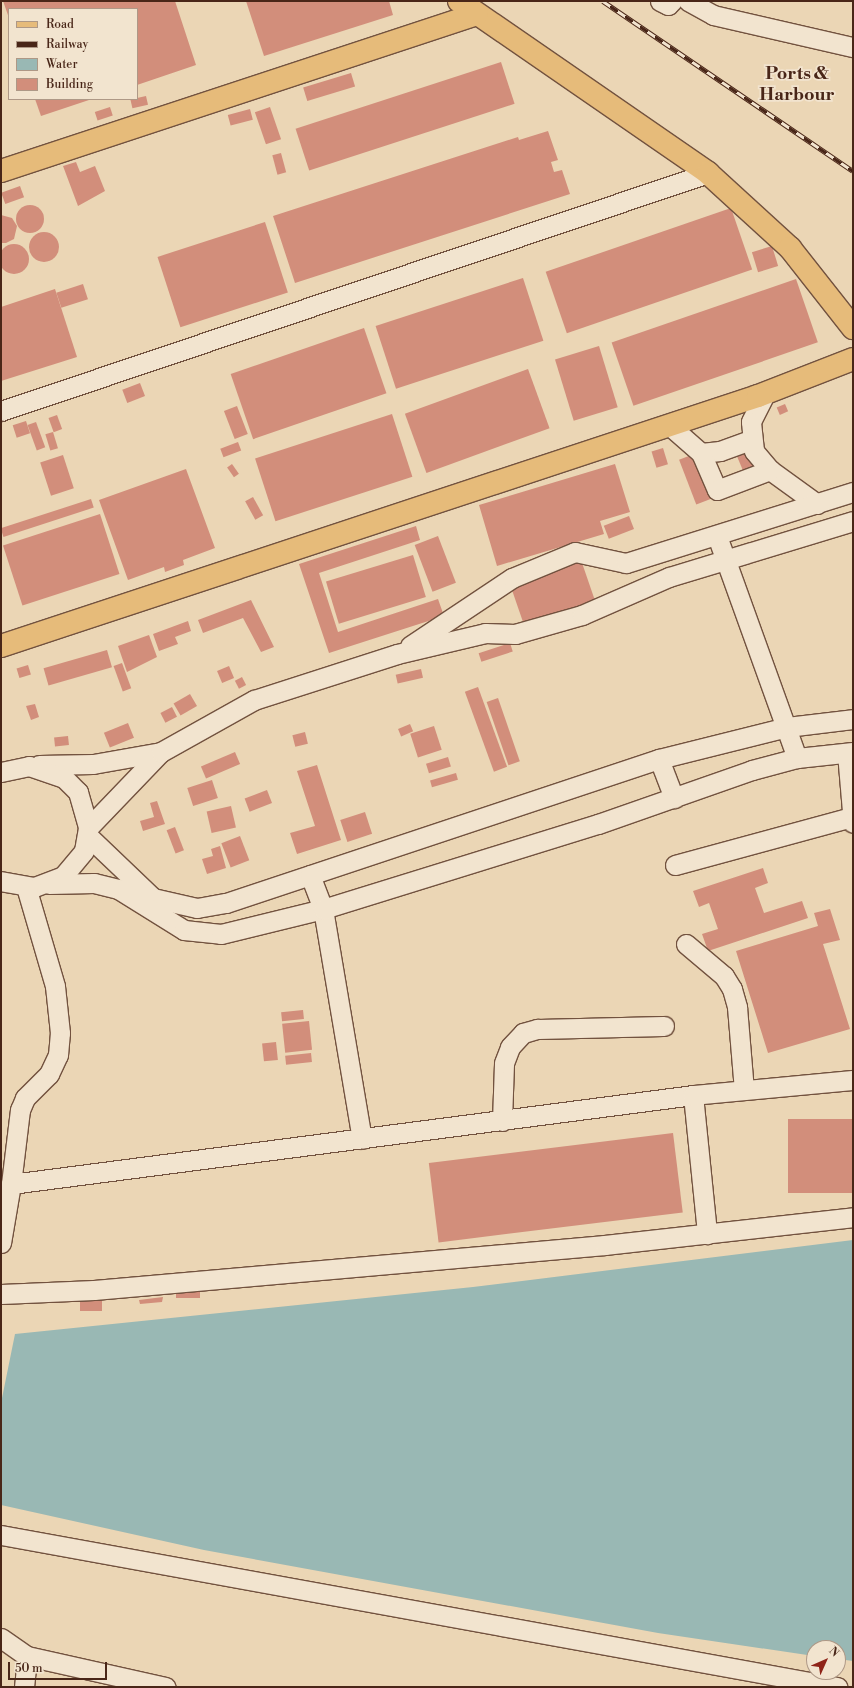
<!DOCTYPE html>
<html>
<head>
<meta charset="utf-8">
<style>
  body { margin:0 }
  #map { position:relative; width:854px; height:1688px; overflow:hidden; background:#ebd6b5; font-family:"Libre Bodoni",serif }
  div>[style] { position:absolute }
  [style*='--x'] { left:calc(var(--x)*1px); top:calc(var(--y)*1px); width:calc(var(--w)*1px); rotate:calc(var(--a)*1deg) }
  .water>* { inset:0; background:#99b8b4 }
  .building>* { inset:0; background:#d28e7b; transform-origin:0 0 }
  .round { border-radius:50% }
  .roads { filter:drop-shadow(1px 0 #72523f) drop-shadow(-1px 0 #72523f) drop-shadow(0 1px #72523f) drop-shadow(0 -1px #72523f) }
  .minor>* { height:19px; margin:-9.5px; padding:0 9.5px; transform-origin:9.5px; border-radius:9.5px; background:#f2e4cf }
  .major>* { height:22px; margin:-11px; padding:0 11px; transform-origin:11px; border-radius:11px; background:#e6bb7a }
  .rail>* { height:4.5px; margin-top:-2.25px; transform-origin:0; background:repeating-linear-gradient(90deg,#f2e4cf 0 9px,#492618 0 18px); box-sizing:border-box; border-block:1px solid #492618 }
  span { translate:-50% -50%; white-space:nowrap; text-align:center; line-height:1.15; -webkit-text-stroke:3.5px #f2e4cf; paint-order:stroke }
  .district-label { font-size:18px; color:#492618; font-weight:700 }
  .frame { position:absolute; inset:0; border:2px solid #492618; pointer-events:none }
  .legend { position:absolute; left:8px; top:8px; width:130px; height:92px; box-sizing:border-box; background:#f2e4cf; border:1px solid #ae9886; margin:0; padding:5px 7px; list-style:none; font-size:12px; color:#492618 }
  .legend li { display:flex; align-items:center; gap:8px; height:20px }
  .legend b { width:20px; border:1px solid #ae9886 }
  .north { position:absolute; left:806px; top:1640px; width:40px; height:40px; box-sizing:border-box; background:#f2e4cf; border:1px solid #ae9886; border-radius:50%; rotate:45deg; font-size:11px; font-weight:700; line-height:16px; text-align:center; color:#492618 }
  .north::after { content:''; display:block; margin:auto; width:14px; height:18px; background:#8f2418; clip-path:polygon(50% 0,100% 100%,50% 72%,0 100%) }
  .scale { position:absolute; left:8px; top:1662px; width:99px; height:18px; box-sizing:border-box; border:2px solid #492618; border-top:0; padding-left:5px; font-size:12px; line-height:14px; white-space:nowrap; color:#492618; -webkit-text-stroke:3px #f2e4cf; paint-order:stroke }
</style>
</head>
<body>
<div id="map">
  <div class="water">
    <i style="clip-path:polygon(853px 1240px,853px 1661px,838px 1659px,838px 1648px,814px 1648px,814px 1656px,658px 1633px,204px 1550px,1px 1505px,1px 1403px,15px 1334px,473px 1287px)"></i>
  </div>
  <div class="building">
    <i style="clip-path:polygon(3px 1px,175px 1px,196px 65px,137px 85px,137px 9px,9px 9px,9px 18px)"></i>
    <i style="clip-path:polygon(246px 1px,389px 1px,393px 15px,264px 56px)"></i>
    <i style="left:501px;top:62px;width:44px;height:216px;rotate:72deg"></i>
    <i style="left:351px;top:73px;width:14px;height:50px;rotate:73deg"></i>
    <i style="left:146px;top:96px;width:9px;height:16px;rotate:77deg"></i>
    <i style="clip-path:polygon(35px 99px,92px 99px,41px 116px)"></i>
    <i style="left:110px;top:107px;width:9px;height:16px;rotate:72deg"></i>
    <i style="left:270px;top:107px;width:34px;height:16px;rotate:71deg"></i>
    <i style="left:250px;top:109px;width:11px;height:23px;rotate:75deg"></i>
    <i style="clip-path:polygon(548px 131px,558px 160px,551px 162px,554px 172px,562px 170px,570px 194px,295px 283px,273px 216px,518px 137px,519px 140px)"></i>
    <i style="left:281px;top:153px;width:20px;height:9px;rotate:75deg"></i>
    <i style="clip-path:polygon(76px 162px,80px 172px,95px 166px,105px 191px,78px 206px,63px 166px)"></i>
    <i style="left:20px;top:186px;width:12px;height:20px;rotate:70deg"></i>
    <i class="round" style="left:16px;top:205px;width:28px;height:28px"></i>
    <i style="left:731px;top:208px;width:65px;height:196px;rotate:71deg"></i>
    <i style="clip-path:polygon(1px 215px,12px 218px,17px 226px,14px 239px,6px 243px,1px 243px)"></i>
    <i style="left:265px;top:222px;width:74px;height:113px;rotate:72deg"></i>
    <i class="round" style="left:29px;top:232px;width:30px;height:30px"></i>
    <i class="round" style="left:-1px;top:244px;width:30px;height:30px"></i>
    <i style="left:772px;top:246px;width:21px;height:21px;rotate:73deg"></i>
    <i style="left:523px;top:278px;width:66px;height:155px;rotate:72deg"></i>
    <i style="left:796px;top:279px;width:67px;height:195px;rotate:71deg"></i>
    <i style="left:83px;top:284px;width:16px;height:28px;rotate:72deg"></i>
    <i style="clip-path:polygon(55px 289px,77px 357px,1px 381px,1px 307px)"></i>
    <i style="left:364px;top:328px;width:69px;height:141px;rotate:71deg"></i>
    <i style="left:599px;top:346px;width:64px;height:46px;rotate:73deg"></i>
    <i style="left:528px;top:369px;width:63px;height:131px;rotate:70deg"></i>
    <i style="left:140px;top:383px;width:14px;height:19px;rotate:69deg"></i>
    <i style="left:785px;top:404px;width:8px;height:9px;rotate:67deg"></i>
    <i style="left:237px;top:406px;width:30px;height:14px;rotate:69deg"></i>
    <i style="left:392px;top:414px;width:66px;height:144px;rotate:72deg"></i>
    <i style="left:57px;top:415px;width:15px;height:9px;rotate:70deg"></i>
    <i style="left:26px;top:421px;width:13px;height:14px;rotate:72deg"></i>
    <i style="left:36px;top:422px;width:27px;height:9px;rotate:70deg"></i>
    <i style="left:53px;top:432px;width:17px;height:8px;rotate:73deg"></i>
    <i style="left:238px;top:442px;width:9px;height:19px;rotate:69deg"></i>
    <i style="left:663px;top:448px;width:17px;height:12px;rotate:73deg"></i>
    <i style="left:751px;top:451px;width:15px;height:15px;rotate:67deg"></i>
    <i style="left:694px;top:454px;width:48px;height:16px;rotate:69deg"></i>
    <i style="left:63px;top:455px;width:35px;height:24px;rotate:72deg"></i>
    <i style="left:232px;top:464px;width:12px;height:6px;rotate:55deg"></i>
    <i style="clip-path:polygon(615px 464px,630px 512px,600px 521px,604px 534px,497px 566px,479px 505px)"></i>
    <i style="clip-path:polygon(186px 469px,215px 548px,183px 560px,184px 565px,165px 572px,164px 567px,128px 580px,99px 500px)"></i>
    <i style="left:253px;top:497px;width:21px;height:9px;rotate:61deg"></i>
    <i style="left:91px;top:499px;width:9px;height:95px;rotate:72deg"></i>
    <i style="left:100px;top:514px;width:63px;height:102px;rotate:72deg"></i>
    <i style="left:629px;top:516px;width:14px;height:27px;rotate:69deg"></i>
    <i style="clip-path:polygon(416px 526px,420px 540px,319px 573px,338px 632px,438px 599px,444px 616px,329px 653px,299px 564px)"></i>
    <i style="left:438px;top:536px;width:50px;height:25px;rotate:69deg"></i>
    <i style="left:413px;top:555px;width:44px;height:91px;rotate:73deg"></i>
    <i style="left:581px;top:560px;width:49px;height:75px;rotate:71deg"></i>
    <i style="clip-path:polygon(251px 600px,274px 647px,261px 652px,243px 618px,203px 633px,198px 620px)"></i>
    <i style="clip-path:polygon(188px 621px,191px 631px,175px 637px,178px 644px,159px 651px,153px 634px)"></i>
    <i style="clip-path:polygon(149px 635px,157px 657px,127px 672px,118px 646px)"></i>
    <i style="left:510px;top:643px;width:9px;height:33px;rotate:72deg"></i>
    <i style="left:107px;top:650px;width:18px;height:66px;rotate:74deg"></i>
    <i style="left:122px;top:663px;width:27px;height:9px;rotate:70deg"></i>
    <i style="left:28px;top:665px;width:10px;height:12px;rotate:73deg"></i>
    <i style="left:229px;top:666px;width:13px;height:13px;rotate:67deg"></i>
    <i style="left:421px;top:669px;width:9px;height:26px;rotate:77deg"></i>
    <i style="left:242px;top:677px;width:9px;height:8px;rotate:63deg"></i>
    <i style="left:478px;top:687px;width:85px;height:14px;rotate:70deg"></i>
    <i style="left:190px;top:694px;width:14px;height:19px;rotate:60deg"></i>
    <i style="left:498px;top:698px;width:67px;height:12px;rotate:71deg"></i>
    <i style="clip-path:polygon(35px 704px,39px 717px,31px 720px,26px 706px)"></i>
    <i style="left:172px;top:707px;width:11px;height:13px;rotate:63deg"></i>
    <i style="left:128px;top:723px;width:16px;height:26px;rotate:68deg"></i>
    <i style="left:410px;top:724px;width:8px;height:13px;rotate:67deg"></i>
    <i style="left:434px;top:726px;width:25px;height:25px;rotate:72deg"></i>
    <i style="left:305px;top:732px;width:12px;height:13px;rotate:76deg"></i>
    <i style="left:68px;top:736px;width:9px;height:14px;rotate:84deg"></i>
    <i style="left:235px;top:752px;width:13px;height:37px;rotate:67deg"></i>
    <i style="left:448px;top:757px;width:10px;height:23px;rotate:73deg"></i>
    <i style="clip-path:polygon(317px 765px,341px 840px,297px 854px,290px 833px,315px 826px,297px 771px)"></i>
    <i style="left:456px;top:773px;width:7px;height:27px;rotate:74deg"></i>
    <i style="left:212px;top:780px;width:19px;height:26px;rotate:72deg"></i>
    <i style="left:267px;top:790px;width:14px;height:24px;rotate:69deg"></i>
    <i style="clip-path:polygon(157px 801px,165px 824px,143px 831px,140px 821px,154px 817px,150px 803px)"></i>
    <i style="left:231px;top:806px;width:22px;height:25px;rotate:77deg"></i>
    <i style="left:365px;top:812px;width:23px;height:26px;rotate:72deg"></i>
    <i style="left:175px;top:827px;width:25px;height:9px;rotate:69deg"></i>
    <i style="left:240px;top:836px;width:26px;height:20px;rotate:69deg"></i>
    <i style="clip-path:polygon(220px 846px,226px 868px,207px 874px,202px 859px,213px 856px,211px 849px)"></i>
    <i style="clip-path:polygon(763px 868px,768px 883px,755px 888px,764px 913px,802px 901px,808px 918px,708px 951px,702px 934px,718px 929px,709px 903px,699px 907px,693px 891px)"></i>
    <i style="clip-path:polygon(830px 909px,840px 940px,823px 944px,850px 1029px,768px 1053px,736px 951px,818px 926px,814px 913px)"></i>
    <i style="left:303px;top:1010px;width:9px;height:22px;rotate:84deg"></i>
    <i style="left:309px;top:1021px;width:29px;height:27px;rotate:84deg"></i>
    <i style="left:276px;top:1042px;width:18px;height:14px;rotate:84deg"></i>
    <i style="left:311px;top:1053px;width:9px;height:26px;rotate:84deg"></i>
    <i style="left:853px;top:1119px;width:74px;height:65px;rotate:90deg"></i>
    <i style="left:673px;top:1133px;width:80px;height:246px;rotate:83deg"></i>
    <i style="left:200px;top:1288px;width:10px;height:24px;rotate:90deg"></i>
    <i style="clip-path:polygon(163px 1297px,162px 1302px,140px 1304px,139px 1300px)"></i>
    <i style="left:80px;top:1300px;width:22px;height:11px"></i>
  </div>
  <div class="roads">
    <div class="minor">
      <i style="--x:660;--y:1;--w:9;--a:27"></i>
      <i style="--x:668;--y:5;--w:6;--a:-45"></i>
      <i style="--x:688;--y:1;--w:29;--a:29"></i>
      <i style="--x:713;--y:15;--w:144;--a:12.9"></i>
      <i style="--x:765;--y:394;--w:31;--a:117"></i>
      <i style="--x:751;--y:422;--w:29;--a:84"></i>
      <i style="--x:754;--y:451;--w:25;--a:50"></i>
      <i style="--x:770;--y:470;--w:58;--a:35.9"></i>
      <i style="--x:1;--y:411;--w:746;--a:-18.6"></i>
      <i style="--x:669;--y:425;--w:43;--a:41.2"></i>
      <i style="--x:701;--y:453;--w:19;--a:-6"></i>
      <i style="--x:720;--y:451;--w:33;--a:-20"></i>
      <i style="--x:701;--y:453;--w:40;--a:66.6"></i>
      <i style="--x:717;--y:490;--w:57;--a:-20.7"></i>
      <i style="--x:717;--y:536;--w:236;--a:70.2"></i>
      <i style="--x:410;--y:646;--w:123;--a:-33.7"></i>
      <i style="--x:512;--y:578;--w:68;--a:-22.4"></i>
      <i style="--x:575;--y:552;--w:52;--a:12.2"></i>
      <i style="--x:626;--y:563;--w:238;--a:-17.4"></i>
      <i style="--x:847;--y:753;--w:70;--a:85.1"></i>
      <i style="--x:659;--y:759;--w:42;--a:69"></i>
      <i style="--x:39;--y:765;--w:54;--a:-1.1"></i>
      <i style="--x:93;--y:764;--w:69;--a:-10"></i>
      <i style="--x:1;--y:772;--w:29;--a:-12"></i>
      <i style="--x:29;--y:766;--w:37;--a:19"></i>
      <i style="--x:64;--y:778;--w:20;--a:45"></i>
      <i style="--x:78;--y:792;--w:37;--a:74"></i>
      <i style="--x:88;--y:828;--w:23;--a:100"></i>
      <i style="--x:84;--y:851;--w:33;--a:130"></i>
      <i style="--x:63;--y:876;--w:31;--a:159"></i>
      <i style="--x:34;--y:887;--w:34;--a:-170"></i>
      <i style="--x:88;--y:828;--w:105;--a:-46.2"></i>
      <i style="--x:161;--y:752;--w:107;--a:-29.2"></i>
      <i style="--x:254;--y:700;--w:150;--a:-17.8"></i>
      <i style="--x:397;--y:654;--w:90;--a:-13.4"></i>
      <i style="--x:485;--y:633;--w:30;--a:2"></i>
      <i style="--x:515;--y:634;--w:70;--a:-15.8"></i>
      <i style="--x:582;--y:615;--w:95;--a:-23.6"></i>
      <i style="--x:669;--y:577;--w:192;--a:-16.9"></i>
      <i style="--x:88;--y:836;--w:90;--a:43.6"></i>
      <i style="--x:153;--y:898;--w:45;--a:12.8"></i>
      <i style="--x:197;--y:908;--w:29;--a:-10"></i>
      <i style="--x:226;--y:903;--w:456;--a:-18.4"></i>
      <i style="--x:659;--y:759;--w:132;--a:-14"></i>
      <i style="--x:787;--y:727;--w:66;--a:-6.9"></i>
      <i style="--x:675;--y:865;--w:183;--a:-15.2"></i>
      <i style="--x:310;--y:875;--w:36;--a:69"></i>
      <i style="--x:323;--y:909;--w:233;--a:80.4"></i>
      <i style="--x:49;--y:884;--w:45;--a:-1.3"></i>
      <i style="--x:94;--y:883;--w:25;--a:14"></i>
      <i style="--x:118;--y:889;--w:78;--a:31.8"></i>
      <i style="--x:184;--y:930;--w:37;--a:6"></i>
      <i style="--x:221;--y:934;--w:105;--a:-13.8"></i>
      <i style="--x:323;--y:909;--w:288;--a:-17.2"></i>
      <i style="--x:598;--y:824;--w:163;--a:-19.3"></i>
      <i style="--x:752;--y:770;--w:47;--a:-14.9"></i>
      <i style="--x:797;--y:758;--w:56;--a:-6.1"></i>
      <i style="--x:686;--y:944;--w:50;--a:40.1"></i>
      <i style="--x:724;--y:976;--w:15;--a:58"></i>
      <i style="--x:732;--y:989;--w:19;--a:74"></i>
      <i style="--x:737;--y:1007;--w:83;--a:85.2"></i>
      <i style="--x:693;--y:1095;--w:140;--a:84.2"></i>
      <i style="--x:502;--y:1121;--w:58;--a:-88"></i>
      <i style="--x:504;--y:1063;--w:17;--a:-69"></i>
      <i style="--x:510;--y:1047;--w:19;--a:-47"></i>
      <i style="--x:523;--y:1033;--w:15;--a:-16"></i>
      <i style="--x:537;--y:1029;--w:127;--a:-1.4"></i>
      <i style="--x:11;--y:1184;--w:75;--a:-83.1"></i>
      <i style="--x:20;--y:1110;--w:13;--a:-67"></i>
      <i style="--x:25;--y:1098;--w:34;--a:-45"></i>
      <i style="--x:49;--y:1074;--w:21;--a:-65"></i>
      <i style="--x:58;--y:1055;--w:22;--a:-85"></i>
      <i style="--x:60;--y:1033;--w:47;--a:-96.1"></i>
      <i style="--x:55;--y:986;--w:103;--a:-106.3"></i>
      <i style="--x:1;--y:1243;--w:60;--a:-80.4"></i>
      <i style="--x:11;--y:1184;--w:688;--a:-7.43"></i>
      <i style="--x:693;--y:1095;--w:161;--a:-5.4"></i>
      <i style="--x:1;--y:1294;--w:93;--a:-2.5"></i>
      <i style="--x:94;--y:1290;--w:513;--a:-5.03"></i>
      <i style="--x:605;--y:1245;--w:250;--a:-6.4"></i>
      <i style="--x:1;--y:1535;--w:850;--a:10.3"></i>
      <i style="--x:1;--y:1638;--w:32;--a:35"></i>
      <i style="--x:27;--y:1656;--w:142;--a:12.6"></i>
      <i style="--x:24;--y:1687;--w:31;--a:-84"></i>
    </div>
    <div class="major">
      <i style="--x:459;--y:1;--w:303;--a:34.6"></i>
      <i style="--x:708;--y:173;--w:111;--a:42.4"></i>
      <i style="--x:790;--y:248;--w:102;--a:51.8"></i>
      <i style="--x:1;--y:171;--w:501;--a:-18.25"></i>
      <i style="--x:1;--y:646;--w:797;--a:-18.28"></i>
      <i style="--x:758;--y:396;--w:102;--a:-21.3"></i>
    </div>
  </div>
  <div class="rail">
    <i style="--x:603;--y:1;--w:302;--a:34.2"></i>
  </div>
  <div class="district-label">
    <span style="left:797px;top:85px">Ports &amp;<br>Harbour</span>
  </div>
  <div class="frame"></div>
  <ul class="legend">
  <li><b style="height:5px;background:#e6bb7a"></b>Road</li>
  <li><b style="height:5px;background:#492618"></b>Railway</li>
  <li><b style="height:11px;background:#99b8b4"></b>Water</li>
  <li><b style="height:11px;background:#d28e7b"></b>Building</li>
  </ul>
  <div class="north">N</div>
  <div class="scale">50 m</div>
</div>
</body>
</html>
